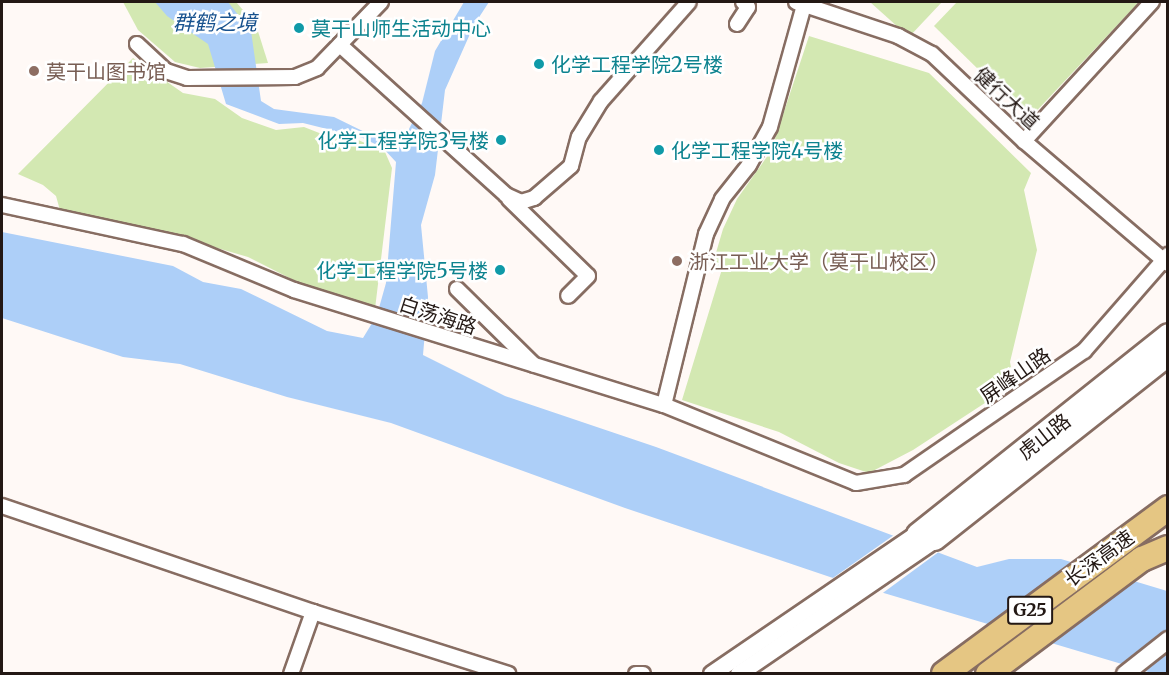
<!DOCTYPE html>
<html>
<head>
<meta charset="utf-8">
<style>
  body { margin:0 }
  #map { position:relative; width:1169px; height:675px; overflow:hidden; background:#fff9f6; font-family:Merriweather,"Noto Sans SC",serif }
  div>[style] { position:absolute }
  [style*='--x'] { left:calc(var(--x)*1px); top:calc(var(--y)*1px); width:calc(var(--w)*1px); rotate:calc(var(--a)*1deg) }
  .green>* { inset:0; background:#d3e8b2 }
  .water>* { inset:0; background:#adcff8 }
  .pier>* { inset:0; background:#fff9f6 }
  .roads { filter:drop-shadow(2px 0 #876d62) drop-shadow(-2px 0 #876d62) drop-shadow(0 2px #876d62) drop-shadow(0 -2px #876d62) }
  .minor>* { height:14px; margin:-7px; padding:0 7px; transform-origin:7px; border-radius:7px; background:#fff }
  .tertiary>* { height:16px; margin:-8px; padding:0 8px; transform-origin:8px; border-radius:8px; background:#fff }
  .secondary>* { height:20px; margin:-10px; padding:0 10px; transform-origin:10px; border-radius:10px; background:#fff }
  .motorway>* { height:24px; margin:-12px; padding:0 12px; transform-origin:12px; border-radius:12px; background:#e5c683 }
  .dots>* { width:16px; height:16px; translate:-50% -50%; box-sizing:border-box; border:3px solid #fff; border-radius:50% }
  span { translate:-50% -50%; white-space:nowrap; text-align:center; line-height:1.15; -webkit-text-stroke:5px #fff; paint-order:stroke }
  .shield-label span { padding:2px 4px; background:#fff; border:2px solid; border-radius:4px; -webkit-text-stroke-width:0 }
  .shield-label { font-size:18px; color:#231814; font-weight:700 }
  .culture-label { font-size:20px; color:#0d838f }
  .left { translate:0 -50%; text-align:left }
  .right { translate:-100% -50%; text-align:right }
  .education-label { font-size:20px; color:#785e54 }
  .street-label { font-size:20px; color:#231814 }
  .water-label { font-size:21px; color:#18528e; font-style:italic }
  .frame { position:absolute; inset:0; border:3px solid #231814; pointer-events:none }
</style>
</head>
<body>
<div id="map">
  <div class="green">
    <i style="clip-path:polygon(123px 2px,236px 2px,256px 25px,268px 63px,200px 68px,175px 62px,138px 30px)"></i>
    <i style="clip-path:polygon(870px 2px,942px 2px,909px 37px)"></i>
    <i style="clip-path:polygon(957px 2px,1139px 2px,1029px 119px,934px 26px)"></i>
    <i style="clip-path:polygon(809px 36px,929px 73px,1031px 173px,1024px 190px,1037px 250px,1010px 362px,1014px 384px,913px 450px,869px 473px,839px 463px,779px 432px,682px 400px,722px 269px,713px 263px,723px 229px,737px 199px,771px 151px)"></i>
    <i style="clip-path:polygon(133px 58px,183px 93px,215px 99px,242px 118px,276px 130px,304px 127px,332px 138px,356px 139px,385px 152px,392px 168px,375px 309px,323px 295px,248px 257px,159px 231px,61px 214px,56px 196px,43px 185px,18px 174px)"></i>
  </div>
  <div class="water">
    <i style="clip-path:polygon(155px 2px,228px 2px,251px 31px,261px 101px,274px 109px,334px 117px,383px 141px,394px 142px,404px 139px,422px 103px,435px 51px,464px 2px,489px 2px,474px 25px,445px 90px,435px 175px,421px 225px,428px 297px,423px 355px,505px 396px,656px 447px,977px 567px,1009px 559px,1061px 559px,1167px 591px,1167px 673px,1152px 673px,830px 577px,625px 508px,391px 423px,287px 397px,180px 364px,123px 357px,2px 318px,2px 232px,173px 266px,203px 282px,241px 289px,327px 331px,363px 338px,377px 315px,386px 283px,396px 162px,383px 148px,363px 138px,303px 123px,279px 124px,226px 104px,208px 44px,167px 16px)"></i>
  </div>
  <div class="pier">
    <i style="clip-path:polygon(894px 535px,940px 551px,880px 595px,830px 580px)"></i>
  </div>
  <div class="roads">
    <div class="minor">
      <i style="--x:796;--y:2;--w:108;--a:18.4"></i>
      <i style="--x:898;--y:36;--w:38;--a:28"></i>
      <i style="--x:932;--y:54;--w:127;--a:43.4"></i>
      <i style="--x:1024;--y:141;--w:189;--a:40.5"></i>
      <i style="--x:737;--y:24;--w:20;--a:-57"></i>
      <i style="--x:748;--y:7;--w:7;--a:-135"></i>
      <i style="--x:137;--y:44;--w:40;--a:43"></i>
      <i style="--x:166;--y:71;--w:22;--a:18"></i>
      <i style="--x:187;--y:78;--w:108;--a:-0.5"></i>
      <i style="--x:295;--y:77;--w:24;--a:-22"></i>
      <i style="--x:317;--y:68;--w:92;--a:-45.9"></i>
      <i style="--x:340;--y:45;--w:224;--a:42.1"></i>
      <i style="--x:506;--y:195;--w:17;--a:25"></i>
      <i style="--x:521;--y:202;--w:14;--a:-17"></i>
      <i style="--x:534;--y:198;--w:49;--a:-40.9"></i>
      <i style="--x:571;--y:166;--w:30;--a:-75"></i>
      <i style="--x:579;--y:137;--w:42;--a:-58.6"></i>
      <i style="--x:601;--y:101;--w:132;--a:-48.4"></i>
      <i style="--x:1024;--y:141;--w:189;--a:-47.4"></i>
      <i style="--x:509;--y:199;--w:110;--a:44.3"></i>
      <i style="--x:588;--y:276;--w:28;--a:135"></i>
      <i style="--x:2;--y:205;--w:185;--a:12.2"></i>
      <i style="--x:183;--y:244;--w:120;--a:22.5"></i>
      <i style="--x:294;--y:290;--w:387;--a:17.3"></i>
      <i style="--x:664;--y:405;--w:207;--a:22.1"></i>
      <i style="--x:856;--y:483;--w:49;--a:-9.5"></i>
      <i style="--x:904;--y:475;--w:219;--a:-34.6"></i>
      <i style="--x:1084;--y:351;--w:128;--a:-48.8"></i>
      <i style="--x:457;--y:289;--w:108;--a:44.6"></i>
      <i style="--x:664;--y:405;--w:176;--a:-76.2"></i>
      <i style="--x:706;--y:234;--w:38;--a:-65"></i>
      <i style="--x:722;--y:199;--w:43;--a:-51.5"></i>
      <i style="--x:749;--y:165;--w:43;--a:-61.1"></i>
      <i style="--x:770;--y:127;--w:130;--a:-74.4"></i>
      <i style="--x:2;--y:506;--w:329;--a:18.8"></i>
      <i style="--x:313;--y:612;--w:205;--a:17.6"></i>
      <i style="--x:291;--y:674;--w:66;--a:-70.5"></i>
      <i style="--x:636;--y:674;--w:7;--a:0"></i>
    </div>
    <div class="tertiary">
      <i style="--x:712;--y:674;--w:248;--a:-34.3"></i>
      <i style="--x:739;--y:674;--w:237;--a:-34.4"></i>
      <i style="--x:1125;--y:674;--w:55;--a:-38.3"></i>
    </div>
    <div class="secondary">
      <i style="--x:917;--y:534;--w:321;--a:-38.5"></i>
      <i style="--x:935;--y:540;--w:297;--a:-38.3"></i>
    </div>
    <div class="motorway">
      <i style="--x:944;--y:674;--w:279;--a:-36.5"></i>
      <i style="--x:988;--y:674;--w:192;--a:-36.8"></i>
      <i style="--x:1142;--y:559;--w:28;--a:-23"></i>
    </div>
  </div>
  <div class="dots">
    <i style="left:299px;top:28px;background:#0f9aa8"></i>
    <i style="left:539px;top:64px;background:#0f9aa8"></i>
    <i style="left:34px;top:71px;background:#8d6e63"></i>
    <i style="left:501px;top:140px;background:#0f9aa8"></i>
    <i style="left:659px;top:150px;background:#0f9aa8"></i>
    <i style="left:677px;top:261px;background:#8d6e63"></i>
    <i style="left:500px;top:270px;background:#0f9aa8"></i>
  </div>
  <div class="shield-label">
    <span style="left:1030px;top:610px">G25</span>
  </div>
  <div class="culture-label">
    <span class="left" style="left:311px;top:28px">莫干山师生活动中心</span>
    <span class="left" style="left:551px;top:64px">化学工程学院2号楼</span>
    <span class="right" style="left:489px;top:140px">化学工程学院3号楼</span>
    <span class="left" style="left:671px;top:150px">化学工程学院4号楼</span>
    <span class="right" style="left:488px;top:270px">化学工程学院5号楼</span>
  </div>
  <div class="education-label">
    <span class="left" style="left:46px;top:71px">莫干山图书馆</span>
    <span class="left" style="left:689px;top:261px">浙江工业大学（莫干山校区）</span>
  </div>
  <div class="street-label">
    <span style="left:1007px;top:98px;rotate:43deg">健行大道</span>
    <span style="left:438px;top:315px;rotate:18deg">白荡海路</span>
    <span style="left:1015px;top:375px;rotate:-35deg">屏峰山路</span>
    <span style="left:1044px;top:436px;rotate:-38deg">虎山路</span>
    <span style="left:1099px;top:558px;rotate:-36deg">长深高速</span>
  </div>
  <div class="water-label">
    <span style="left:215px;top:23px">群鹤之境</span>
  </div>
  <div class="frame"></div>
</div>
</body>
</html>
